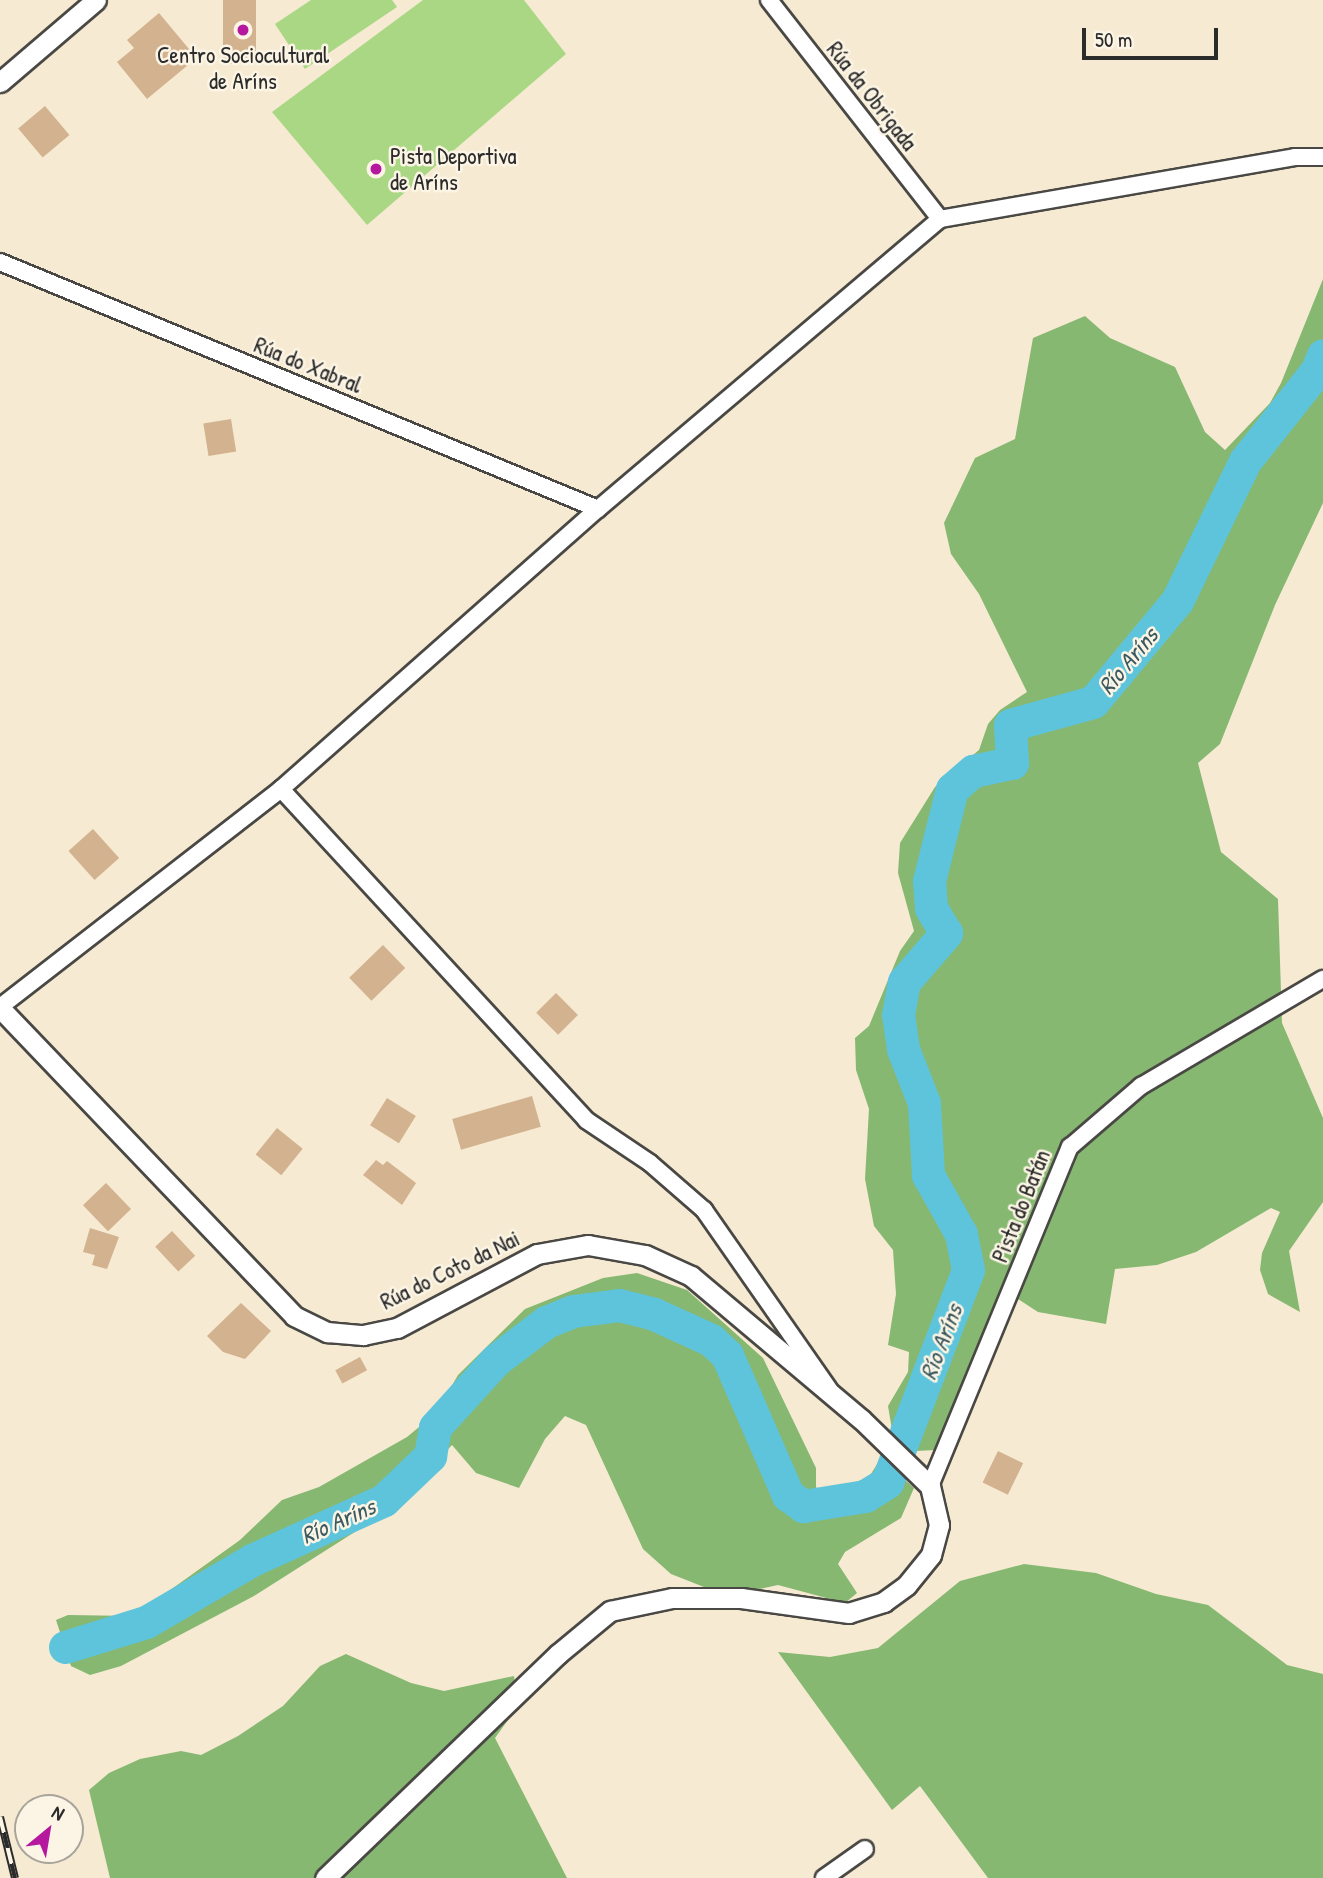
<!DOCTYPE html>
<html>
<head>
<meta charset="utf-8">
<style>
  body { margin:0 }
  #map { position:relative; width:1323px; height:1878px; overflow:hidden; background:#f6ead2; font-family:"Patrick Hand",sans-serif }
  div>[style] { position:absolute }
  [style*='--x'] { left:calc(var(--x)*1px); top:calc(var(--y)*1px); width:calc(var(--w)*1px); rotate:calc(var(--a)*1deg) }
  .green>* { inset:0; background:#a9d784 }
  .forest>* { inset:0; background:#86b872 }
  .river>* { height:33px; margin:-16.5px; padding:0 16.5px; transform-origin:16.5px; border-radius:16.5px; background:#5ec4dc }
  .building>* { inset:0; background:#d2b28f; transform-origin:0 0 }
  .roads { filter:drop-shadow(2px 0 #494844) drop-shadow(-2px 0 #494844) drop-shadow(0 2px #494844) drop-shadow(0 -2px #494844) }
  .minor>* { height:16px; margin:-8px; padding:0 8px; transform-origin:8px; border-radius:8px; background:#fff }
  .tertiary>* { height:19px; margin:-9.5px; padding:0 9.5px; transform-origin:9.5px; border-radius:9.5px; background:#fff }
  .rail>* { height:8px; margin-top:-4px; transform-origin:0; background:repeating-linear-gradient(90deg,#fcf5e5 0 16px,#2b2b2b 0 32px); box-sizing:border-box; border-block:2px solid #2b2b2b }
  .dots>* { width:19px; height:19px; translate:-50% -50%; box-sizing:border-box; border:4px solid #fcf5e5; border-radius:50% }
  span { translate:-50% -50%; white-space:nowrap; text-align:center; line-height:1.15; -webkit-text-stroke:5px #fcf5e5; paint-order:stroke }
  .poi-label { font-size:23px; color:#2b2b2b }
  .left { translate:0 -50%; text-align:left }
  .street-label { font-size:23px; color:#2b2b2b }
  .water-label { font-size:24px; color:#3a5960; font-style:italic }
  .north { position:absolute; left:14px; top:1794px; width:70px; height:70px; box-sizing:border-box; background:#fcf5e5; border:2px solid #a8a49b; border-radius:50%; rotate:30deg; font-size:19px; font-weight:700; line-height:28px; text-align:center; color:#2b2b2b }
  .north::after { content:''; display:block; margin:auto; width:24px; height:32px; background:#b5179e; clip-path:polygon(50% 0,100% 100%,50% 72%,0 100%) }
  .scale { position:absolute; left:1082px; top:28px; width:136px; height:32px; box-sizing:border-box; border:4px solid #2b2b2b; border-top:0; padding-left:9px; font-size:21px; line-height:24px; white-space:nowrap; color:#2b2b2b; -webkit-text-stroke:5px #fcf5e5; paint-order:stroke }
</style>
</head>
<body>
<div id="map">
  <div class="green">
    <i style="clip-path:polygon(311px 0,392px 0,397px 7px,305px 69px,275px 24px)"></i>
    <i style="clip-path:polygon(423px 0,524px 0,566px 54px,367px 225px,272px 112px)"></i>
  </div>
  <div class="forest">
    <i style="clip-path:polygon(1323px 279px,1323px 503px,1275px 605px,1220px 744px,1198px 763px,1221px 852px,1278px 899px,1282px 1023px,1323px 1118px,1323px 1202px,1289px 1251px,1300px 1312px,1268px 1294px,1260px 1270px,1262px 1253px,1280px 1212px,1271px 1208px,1196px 1252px,1157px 1265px,1115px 1269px,1106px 1324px,1038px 1312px,1018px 1299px,997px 1309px,936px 1450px,916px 1451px,892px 1430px,888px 1406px,908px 1372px,909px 1352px,888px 1345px,896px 1294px,893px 1250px,874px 1226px,865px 1179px,869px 1109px,856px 1070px,855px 1038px,869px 1026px,900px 951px,914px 931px,898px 873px,900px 843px,935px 787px,979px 750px,988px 724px,1000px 710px,1027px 692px,979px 594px,951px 554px,944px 523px,975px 458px,1015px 439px,1033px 338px,1085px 316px,1110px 338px,1175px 367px,1205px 432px,1225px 450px,1270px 403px,1281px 383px)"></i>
    <i style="clip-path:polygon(637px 1273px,687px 1290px,763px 1358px,816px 1468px,816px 1487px,822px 1495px,869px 1477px,881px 1458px,914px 1488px,901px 1518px,845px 1552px,838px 1564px,857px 1593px,845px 1603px,778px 1585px,755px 1590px,709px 1589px,671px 1574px,643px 1549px,586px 1425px,565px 1416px,545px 1439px,519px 1488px,476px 1473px,452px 1445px,391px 1509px,254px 1596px,121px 1666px,90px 1675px,71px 1666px,56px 1620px,68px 1615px,134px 1616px,240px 1540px,282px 1500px,319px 1487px,407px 1437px,436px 1413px,458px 1375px,525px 1309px,603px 1278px)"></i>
    <i style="clip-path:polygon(1024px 1564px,1096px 1573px,1156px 1594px,1208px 1605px,1287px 1665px,1323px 1674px,1323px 1878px,988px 1878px,920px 1786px,892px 1810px,778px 1652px,830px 1657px,878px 1648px,960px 1581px)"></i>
    <i style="clip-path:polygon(346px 1654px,411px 1683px,444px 1691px,514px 1676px,518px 1706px,495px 1738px,567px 1878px,110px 1878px,89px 1790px,109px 1773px,140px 1759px,181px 1751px,201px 1755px,238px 1736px,283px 1706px,320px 1666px)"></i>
  </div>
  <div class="river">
    <i style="--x:65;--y:1647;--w:85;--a:-17.2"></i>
    <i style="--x:146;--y:1622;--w:123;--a:-30.3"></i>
    <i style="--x:252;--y:1560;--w:145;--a:-24.4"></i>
    <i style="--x:384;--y:1500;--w:64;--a:-43.7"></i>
    <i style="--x:430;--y:1456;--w:29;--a:-80"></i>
    <i style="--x:435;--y:1427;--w:91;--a:-47.7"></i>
    <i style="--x:496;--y:1360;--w:63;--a:-37.2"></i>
    <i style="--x:546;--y:1322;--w:29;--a:-22"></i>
    <i style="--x:573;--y:1311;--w:46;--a:-7.4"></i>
    <i style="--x:619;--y:1305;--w:36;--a:14"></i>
    <i style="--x:654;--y:1314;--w:63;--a:24.5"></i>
    <i style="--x:711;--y:1340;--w:22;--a:43"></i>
    <i style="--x:727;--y:1355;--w:153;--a:66.5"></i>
    <i style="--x:788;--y:1495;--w:19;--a:36"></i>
    <i style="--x:803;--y:1506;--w:63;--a:-9.2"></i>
    <i style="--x:865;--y:1496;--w:26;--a:-32"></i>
    <i style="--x:887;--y:1482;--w:227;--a:-69.1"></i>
    <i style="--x:968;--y:1270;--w:37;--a:-101"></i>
    <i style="--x:961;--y:1234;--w:68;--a:-119.2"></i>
    <i style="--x:928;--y:1175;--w:72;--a:-93.2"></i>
    <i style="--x:924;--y:1103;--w:58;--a:-111.3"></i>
    <i style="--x:903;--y:1049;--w:34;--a:-98"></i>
    <i style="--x:898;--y:1015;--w:34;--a:-80"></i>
    <i style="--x:904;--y:982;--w:65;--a:-49.4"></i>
    <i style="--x:946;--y:933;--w:29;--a:-121"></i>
    <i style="--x:931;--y:908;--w:27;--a:-94"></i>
    <i style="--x:929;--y:881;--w:95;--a:-76"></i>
    <i style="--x:952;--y:789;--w:28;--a:-41"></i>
    <i style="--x:973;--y:771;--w:40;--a:-12"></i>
    <i style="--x:1012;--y:763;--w:38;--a:-93"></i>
    <i style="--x:1010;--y:725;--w:86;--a:-15.5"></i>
    <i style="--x:1093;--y:702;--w:131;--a:-50.3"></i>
    <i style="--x:1177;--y:601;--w:156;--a:-64.1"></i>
    <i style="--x:1245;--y:461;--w:116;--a:-51.6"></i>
    <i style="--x:1317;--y:370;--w:16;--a:-68"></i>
  </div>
  <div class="building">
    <i style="left:223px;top:0;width:33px;height:64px"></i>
    <i style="clip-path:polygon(159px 13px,189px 49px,178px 58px,188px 65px,147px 99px,117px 62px,134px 48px,127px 40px)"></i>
    <i style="left:45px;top:106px;width:38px;height:35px;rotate:50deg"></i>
    <i style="left:231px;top:419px;width:33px;height:28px;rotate:81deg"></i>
    <i style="left:93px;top:829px;width:39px;height:33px;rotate:48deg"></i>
    <i style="left:383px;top:945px;width:32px;height:47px;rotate:46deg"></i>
    <i style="left:556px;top:993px;width:31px;height:28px;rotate:45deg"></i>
    <i style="left:532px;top:1096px;width:32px;height:83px;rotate:74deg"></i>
    <i style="left:387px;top:1098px;width:34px;height:32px;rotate:32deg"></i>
    <i style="left:277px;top:1128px;width:33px;height:34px;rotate:39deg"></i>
    <i style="clip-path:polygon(376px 1160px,383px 1165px,387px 1161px,416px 1183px,402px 1205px,363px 1175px)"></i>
    <i style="left:106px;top:1183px;width:36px;height:32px;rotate:46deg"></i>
    <i style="clip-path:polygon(90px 1228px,119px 1237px,107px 1269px,92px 1265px,95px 1255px,83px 1252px)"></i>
    <i style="left:172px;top:1231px;width:34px;height:23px;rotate:47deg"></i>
    <i style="clip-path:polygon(241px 1303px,271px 1331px,245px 1359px,223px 1352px,207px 1336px)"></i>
    <i style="left:360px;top:1357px;width:15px;height:28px;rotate:62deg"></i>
    <i style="left:998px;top:1451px;width:28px;height:35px;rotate:26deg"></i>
  </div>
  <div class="roads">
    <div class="minor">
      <i style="--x:769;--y:0;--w:278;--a:52"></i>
      <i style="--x:0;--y:262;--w:647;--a:22.44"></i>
      <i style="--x:281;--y:789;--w:450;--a:47.3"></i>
      <i style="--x:586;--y:1120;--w:77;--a:33.9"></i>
      <i style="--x:650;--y:1163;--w:72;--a:41"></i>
      <i style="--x:704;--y:1210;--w:218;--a:55.1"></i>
      <i style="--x:0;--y:1007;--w:356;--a:-37.8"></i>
      <i style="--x:281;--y:789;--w:423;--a:-41.5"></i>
      <i style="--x:598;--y:509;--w:448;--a:-40.3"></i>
      <i style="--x:940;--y:219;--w:360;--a:-9.9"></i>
      <i style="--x:1295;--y:157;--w:28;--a:0"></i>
      <i style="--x:930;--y:1486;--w:367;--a:-67.6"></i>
      <i style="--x:1070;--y:1147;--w:94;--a:-40.7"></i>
      <i style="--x:1141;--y:1086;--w:211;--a:-30.5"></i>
      <i style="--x:824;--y:1878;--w:50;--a:-35.3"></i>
    </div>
    <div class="tertiary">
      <i style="--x:0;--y:82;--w:126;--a:-40.5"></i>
      <i style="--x:0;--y:1008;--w:426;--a:46.3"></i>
      <i style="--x:294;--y:1316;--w:37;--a:26"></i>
      <i style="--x:327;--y:1332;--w:36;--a:5"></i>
      <i style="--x:363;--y:1335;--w:35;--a:-12"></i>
      <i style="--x:397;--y:1328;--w:158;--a:-27.9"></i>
      <i style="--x:537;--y:1254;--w:52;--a:-10"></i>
      <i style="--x:588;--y:1245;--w:58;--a:10"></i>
      <i style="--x:645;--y:1255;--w:51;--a:24.5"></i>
      <i style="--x:691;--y:1276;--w:222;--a:40.1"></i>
      <i style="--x:861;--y:1419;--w:96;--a:44.2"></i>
      <i style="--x:930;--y:1486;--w:40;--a:77"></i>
      <i style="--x:939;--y:1525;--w:31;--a:105"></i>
      <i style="--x:931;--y:1555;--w:38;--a:129"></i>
      <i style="--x:907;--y:1585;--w:29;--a:144"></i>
      <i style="--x:884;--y:1602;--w:37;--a:163"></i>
      <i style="--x:849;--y:1613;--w:109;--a:-172.1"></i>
      <i style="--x:741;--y:1598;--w:69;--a:180"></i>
      <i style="--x:672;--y:1598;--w:63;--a:168.2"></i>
      <i style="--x:610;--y:1611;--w:67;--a:140.4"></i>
      <i style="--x:558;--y:1654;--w:323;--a:136.1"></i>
    </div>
  </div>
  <div class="rail">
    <i style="--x:0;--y:1817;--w:63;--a:76.2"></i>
  </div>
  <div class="dots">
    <i style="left:243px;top:30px;background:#b5179e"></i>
    <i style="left:376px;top:169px;background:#b5179e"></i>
  </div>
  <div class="poi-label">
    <span style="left:243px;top:68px">Centro Sociocultural<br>de Aríns</span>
    <span class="left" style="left:390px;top:169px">Pista Deportiva<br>de Aríns</span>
  </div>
  <div class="street-label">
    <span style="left:872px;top:96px;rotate:52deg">Rúa da Obrigada</span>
    <span style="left:308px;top:365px;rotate:22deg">Rúa do Xabral</span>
    <span style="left:1021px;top:1206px;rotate:-68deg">Pista do Batán</span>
    <span style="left:450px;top:1270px;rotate:-26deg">Rúa do Coto da Nai</span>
  </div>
  <div class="water-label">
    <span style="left:1128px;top:661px;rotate:-50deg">Río Aríns</span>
    <span style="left:941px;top:1342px;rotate:-69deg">Río Aríns</span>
    <span style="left:338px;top:1521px;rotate:-24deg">Río Aríns</span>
  </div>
  <div class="north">N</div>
  <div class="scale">50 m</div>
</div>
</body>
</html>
